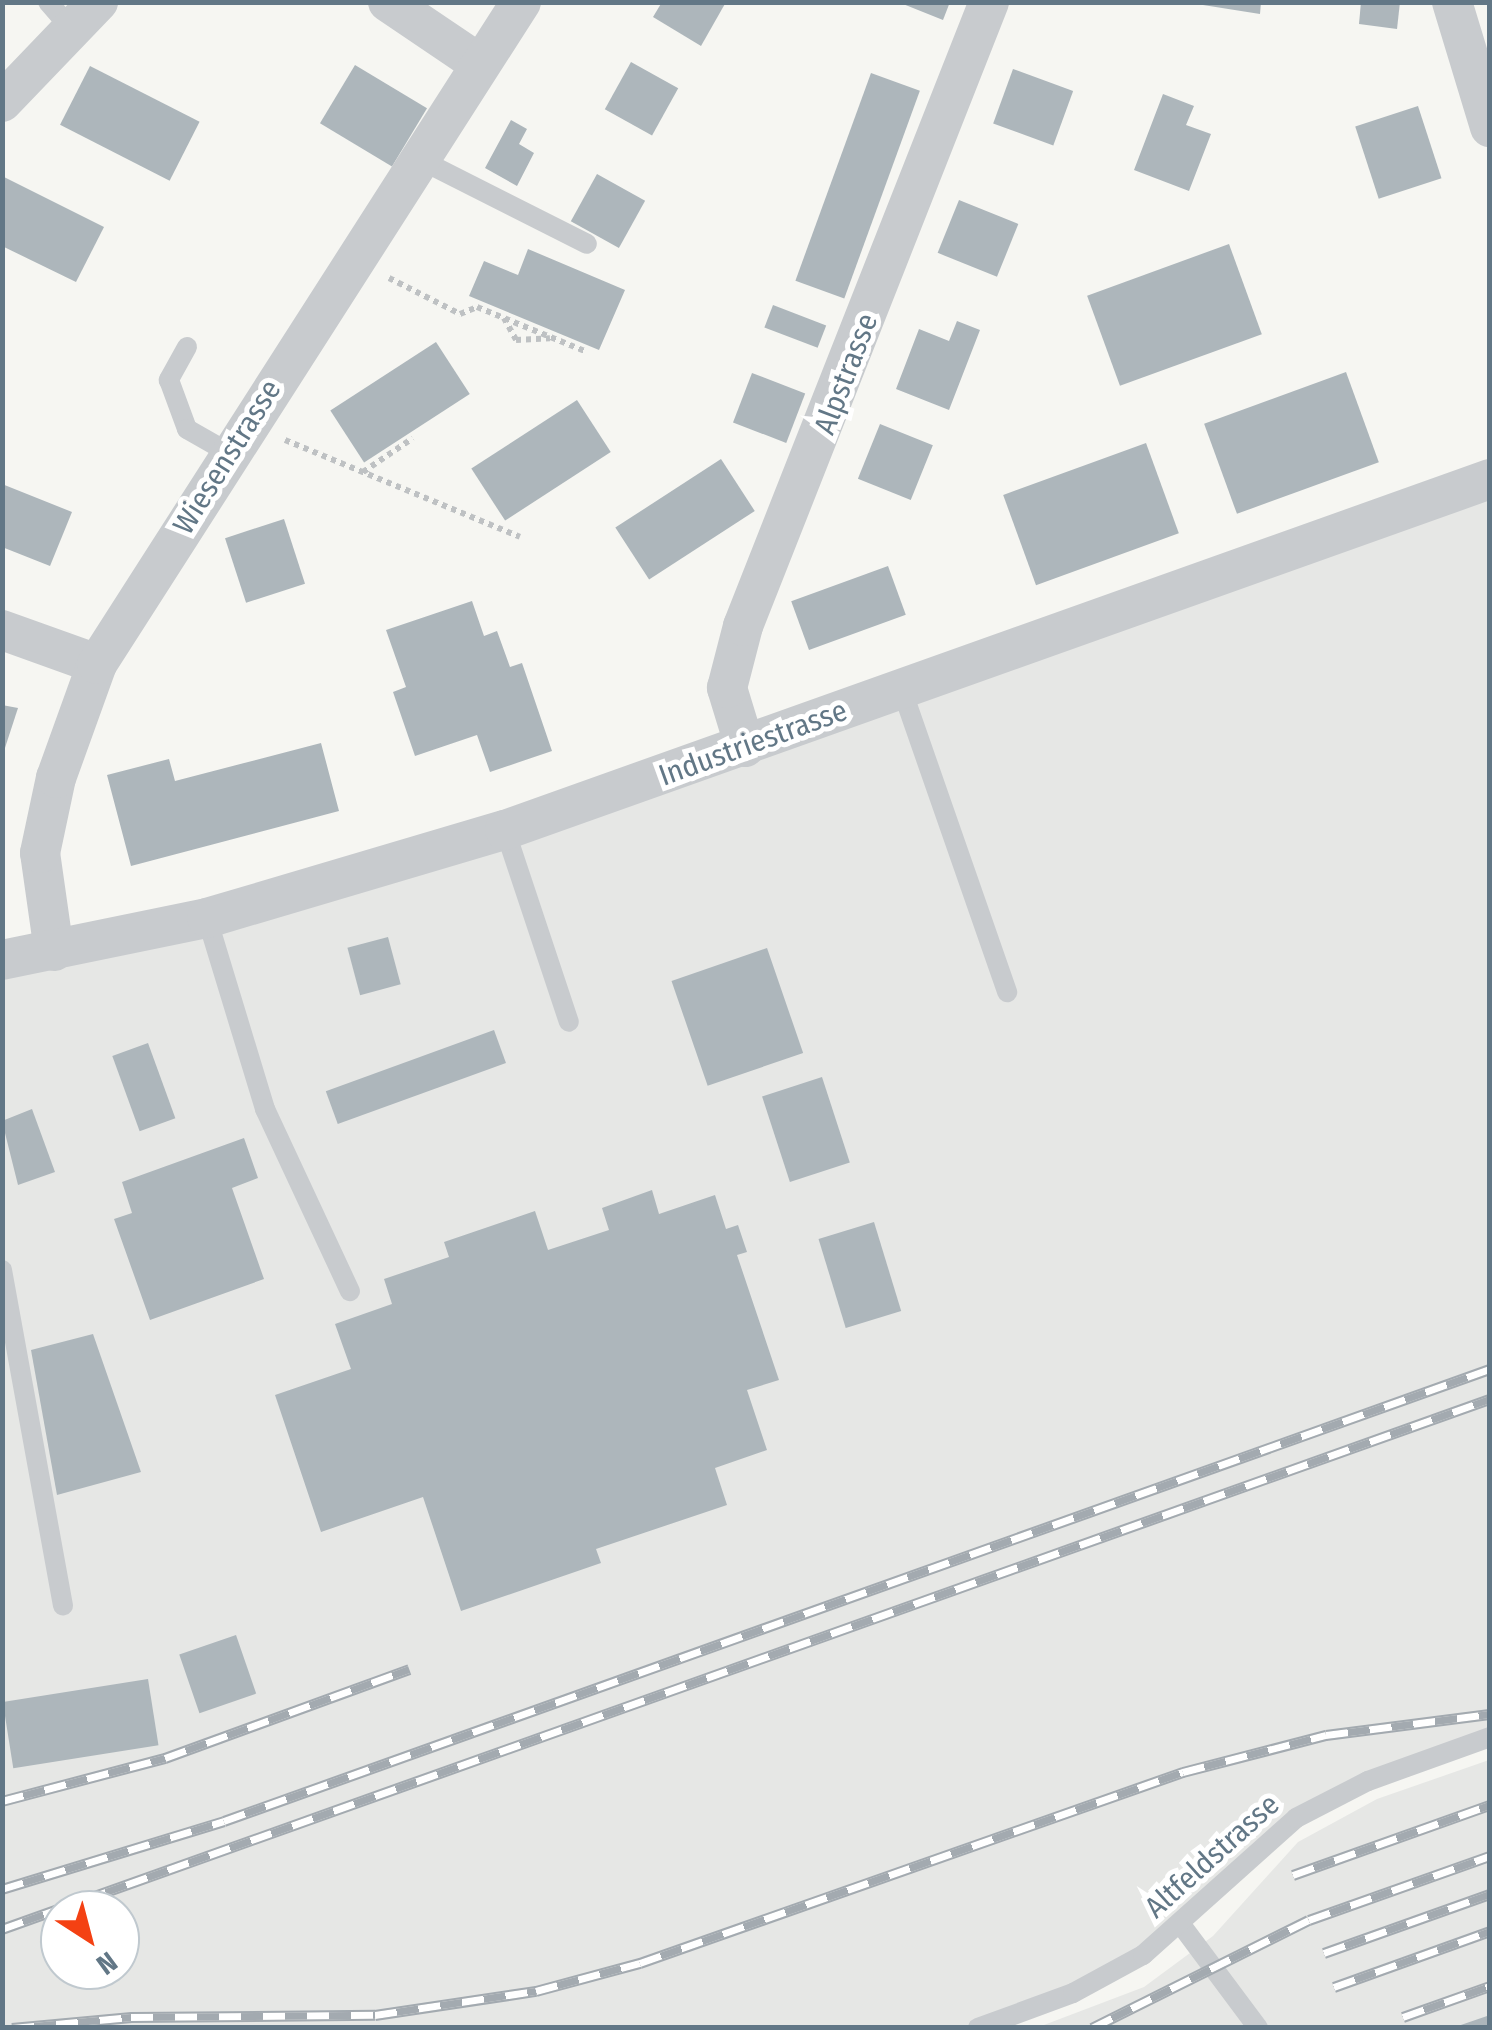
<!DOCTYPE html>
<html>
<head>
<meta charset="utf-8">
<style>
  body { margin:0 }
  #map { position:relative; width:1492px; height:2030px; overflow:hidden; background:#f6f6f2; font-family:"Fira Sans Condensed",sans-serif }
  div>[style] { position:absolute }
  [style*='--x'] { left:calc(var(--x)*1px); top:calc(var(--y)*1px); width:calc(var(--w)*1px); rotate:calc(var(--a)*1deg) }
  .built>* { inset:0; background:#e6e7e5 }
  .building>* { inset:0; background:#adb6bb; transform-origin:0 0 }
  .path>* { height:6px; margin-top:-3px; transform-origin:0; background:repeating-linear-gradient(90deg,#bec1c3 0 5px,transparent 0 10px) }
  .service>* { height:20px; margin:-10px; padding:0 10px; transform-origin:10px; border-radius:10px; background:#c8cbce }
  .minor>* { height:40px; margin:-20px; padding:0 20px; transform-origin:20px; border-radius:20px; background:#c8cbce }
  .rail>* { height:11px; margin-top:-5.5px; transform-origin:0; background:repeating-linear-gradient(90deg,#fff 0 22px,#a3aab0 0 44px); box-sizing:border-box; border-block:2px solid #a3aab0 }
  span { translate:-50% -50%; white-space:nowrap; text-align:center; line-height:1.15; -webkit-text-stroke:10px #fff; paint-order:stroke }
  .street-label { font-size:30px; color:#627786 }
  .frame { position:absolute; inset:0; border:5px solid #627786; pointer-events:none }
  .north { position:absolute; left:40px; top:1890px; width:100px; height:100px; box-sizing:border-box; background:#fff; border:2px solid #c0c9cf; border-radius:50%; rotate:144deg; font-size:28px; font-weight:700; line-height:40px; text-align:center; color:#627786 }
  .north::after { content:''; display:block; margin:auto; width:35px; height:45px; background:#f44113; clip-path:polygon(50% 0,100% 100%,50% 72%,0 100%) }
</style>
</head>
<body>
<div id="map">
  <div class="built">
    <i style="clip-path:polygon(evenodd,1489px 479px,1489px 1737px,1296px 1818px,1143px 1955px,978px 2027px,3px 2027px,2px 958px,505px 830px,1489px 479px,60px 1910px,120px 1910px,120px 1970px,60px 1970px,60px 1910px)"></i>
    <i style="clip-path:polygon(1489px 1760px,1489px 2027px,1036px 2028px,1144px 1987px,1213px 1936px,1298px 1842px,1377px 1799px)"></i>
  </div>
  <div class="building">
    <i style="clip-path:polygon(662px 2px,726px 2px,701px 46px,653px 17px)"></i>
    <i style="clip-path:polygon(898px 2px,950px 2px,943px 20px)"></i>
    <i style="clip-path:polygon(1184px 2px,1261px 2px,1260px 14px)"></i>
    <i style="clip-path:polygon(1361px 2px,1400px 2px,1397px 29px,1359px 24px)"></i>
    <i style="left:631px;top:62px;width:54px;height:54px;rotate:29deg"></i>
    <i style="left:355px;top:65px;width:84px;height:68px;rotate:31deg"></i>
    <i style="left:90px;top:66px;width:123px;height:66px;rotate:27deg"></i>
    <i style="left:1013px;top:69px;width:64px;height:58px;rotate:20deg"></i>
    <i style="left:871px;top:73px;width:52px;height:221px;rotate:20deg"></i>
    <i style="clip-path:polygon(1163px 94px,1194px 106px,1186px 125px,1211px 134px,1189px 191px,1134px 170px)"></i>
    <i style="left:1418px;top:106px;width:76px;height:66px;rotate:72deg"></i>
    <i style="clip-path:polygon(511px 120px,527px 129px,519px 144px,534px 153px,517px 186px,485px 168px)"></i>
    <i style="left:597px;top:174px;width:55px;height:54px;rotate:29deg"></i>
    <i style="clip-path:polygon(2px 176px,104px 227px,76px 282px,2px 246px)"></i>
    <i style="left:959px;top:200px;width:64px;height:57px;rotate:22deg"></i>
    <i style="left:1229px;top:244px;width:96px;height:151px;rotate:70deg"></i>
    <i style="clip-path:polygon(528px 249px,625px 290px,599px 350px,469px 296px,484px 261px,518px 275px)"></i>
    <i style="left:773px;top:305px;width:57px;height:24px;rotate:21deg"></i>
    <i style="clip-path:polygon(957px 321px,980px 330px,949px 410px,896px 389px,919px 329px,949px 341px)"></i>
    <i style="left:436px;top:342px;width:62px;height:126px;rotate:57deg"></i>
    <i style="left:1346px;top:372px;width:96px;height:151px;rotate:70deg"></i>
    <i style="left:752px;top:373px;width:57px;height:53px;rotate:21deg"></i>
    <i style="left:577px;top:400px;width:62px;height:126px;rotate:57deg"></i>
    <i style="left:880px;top:424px;width:57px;height:59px;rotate:22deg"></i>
    <i style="left:1146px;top:443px;width:96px;height:152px;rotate:70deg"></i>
    <i style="left:721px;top:459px;width:62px;height:126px;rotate:57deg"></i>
    <i style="clip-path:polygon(2px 484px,72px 512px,50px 566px,2px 547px)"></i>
    <i style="left:284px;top:519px;width:68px;height:62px;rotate:72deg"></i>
    <i style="left:888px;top:566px;width:52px;height:103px;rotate:70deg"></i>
    <i style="clip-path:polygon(472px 601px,484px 636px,497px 631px,510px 667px,522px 663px,552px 751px,490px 772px,477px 735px,415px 756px,393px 692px,406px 687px,386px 630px)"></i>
    <i style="clip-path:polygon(2px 705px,18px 708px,3px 754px,2px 754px)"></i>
    <i style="clip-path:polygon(321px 743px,339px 811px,131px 866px,107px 775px,169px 759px,175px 781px)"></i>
    <i style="left:388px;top:937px;width:49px;height:42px;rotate:75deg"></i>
    <i style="left:767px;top:948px;width:111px;height:101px;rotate:71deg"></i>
    <i style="left:494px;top:1030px;width:35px;height:179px;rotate:70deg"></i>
    <i style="left:148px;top:1043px;width:80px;height:38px;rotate:70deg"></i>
    <i style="left:822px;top:1077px;width:90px;height:63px;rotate:72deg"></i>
    <i style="clip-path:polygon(32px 1109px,55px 1172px,18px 1185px,2px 1121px)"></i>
    <i style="clip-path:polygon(244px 1138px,258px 1178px,232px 1188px,264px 1279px,150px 1320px,114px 1219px,132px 1213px,122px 1182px)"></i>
    <i style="clip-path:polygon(652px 1190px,659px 1214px,715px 1195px,726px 1229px,738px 1225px,747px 1252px,737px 1255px,779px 1380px,747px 1390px,767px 1450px,715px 1468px,727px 1505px,596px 1549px,601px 1563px,461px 1611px,423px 1497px,321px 1532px,275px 1395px,351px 1369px,335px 1324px,392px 1304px,384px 1279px,449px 1257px,444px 1242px,535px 1211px,548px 1250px,609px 1230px,602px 1208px)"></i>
    <i style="left:874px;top:1222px;width:93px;height:58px;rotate:73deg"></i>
    <i style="clip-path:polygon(93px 1334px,141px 1472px,57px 1495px,31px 1350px)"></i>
    <i style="left:236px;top:1635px;width:62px;height:60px;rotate:71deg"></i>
    <i style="left:148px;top:1679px;width:67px;height:147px;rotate:81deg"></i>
    <i style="clip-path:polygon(1490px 2015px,1490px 2028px,1455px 2028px,1455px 2027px)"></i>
  </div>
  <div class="path">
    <i style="--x:389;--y:278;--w:80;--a:26.9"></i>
    <i style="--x:460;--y:314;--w:18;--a:-22"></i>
    <i style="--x:477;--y:307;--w:119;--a:22.2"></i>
    <i style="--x:504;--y:318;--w:25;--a:61"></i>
    <i style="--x:516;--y:340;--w:34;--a:-3"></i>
    <i style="--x:285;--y:440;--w:254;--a:22.4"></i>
    <i style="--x:363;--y:472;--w:60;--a:-34.2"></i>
  </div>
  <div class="service">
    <i style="--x:48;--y:2;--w:33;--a:49"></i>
    <i style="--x:419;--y:159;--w:188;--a:26.8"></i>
    <i style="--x:187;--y:347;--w:38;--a:119"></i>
    <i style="--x:169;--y:380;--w:52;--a:69.8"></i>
    <i style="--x:187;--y:429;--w:48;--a:29.7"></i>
    <i style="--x:902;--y:690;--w:320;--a:70.8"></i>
    <i style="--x:505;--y:830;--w:202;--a:71.6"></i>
    <i style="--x:207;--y:918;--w:200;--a:73.1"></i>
    <i style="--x:265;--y:1109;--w:201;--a:65"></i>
    <i style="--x:2;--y:1270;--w:341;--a:79.7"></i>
    <i style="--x:1182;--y:1926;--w:127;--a:53.3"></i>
    <i style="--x:978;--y:2028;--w:101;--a:-20.2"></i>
    <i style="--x:1073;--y:1993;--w:80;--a:-28.5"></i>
    <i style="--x:1143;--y:1955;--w:205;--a:-41.8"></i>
    <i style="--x:1296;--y:1818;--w:81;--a:-27.2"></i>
    <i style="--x:1368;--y:1781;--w:130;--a:-19.8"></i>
  </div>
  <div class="minor">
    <i style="--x:388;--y:2;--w:111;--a:34"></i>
    <i style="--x:1452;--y:2;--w:131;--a:73.1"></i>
    <i style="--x:2;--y:102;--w:139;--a:-46.2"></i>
    <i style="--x:2;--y:630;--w:101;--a:19.7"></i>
    <i style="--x:745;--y:747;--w:62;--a:-107"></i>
    <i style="--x:727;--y:688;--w:64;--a:-75.5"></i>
    <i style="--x:743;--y:626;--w:671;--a:-68.48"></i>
    <i style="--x:54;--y:951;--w:99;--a:-98.1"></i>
    <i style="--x:40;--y:853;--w:77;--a:-78"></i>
    <i style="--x:56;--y:778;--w:121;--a:-70.2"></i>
    <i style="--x:97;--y:664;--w:786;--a:-57.36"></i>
    <i style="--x:2;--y:960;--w:209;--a:-11.6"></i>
    <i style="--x:207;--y:918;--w:311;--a:-16.5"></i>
    <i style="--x:505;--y:830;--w:1046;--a:-19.61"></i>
  </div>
  <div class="rail">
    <i style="--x:2;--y:1801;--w:169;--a:-14.8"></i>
    <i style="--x:165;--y:1758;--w:260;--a:-20"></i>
    <i style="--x:1293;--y:1875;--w:209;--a:-19.6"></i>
    <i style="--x:2;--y:1889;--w:232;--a:-17"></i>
    <i style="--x:224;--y:1821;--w:1344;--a:-19.65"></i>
    <i style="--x:2;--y:1929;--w:1580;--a:-19.61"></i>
    <i style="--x:1324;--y:1953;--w:176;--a:-19.6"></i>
    <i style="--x:1334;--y:1987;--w:166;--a:-19.7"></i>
    <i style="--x:1403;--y:2017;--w:92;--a:-19.6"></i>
    <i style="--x:12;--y:2028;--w:120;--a:-5.3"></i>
    <i style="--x:131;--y:2017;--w:244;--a:-0.5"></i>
    <i style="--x:375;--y:2015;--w:163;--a:-8.5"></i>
    <i style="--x:536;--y:1991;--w:108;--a:-15.1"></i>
    <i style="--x:640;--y:1963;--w:576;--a:-19.38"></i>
    <i style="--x:1183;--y:1772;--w:148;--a:-14.5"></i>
    <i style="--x:1326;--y:1735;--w:165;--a:-7.3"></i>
    <i style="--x:1092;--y:2028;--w:242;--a:-26.5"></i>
    <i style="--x:1309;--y:1920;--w:192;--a:-19.5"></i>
  </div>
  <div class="street-label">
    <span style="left:846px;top:374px;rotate:-69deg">Alpstrasse</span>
    <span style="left:227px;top:457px;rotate:-58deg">Wiesenstrasse</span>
    <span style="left:753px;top:743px;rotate:-20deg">Industriestrasse</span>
    <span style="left:1212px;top:1856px;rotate:-42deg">Altfeldstrasse</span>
  </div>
  <div class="frame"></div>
  <div class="north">N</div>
</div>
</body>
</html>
